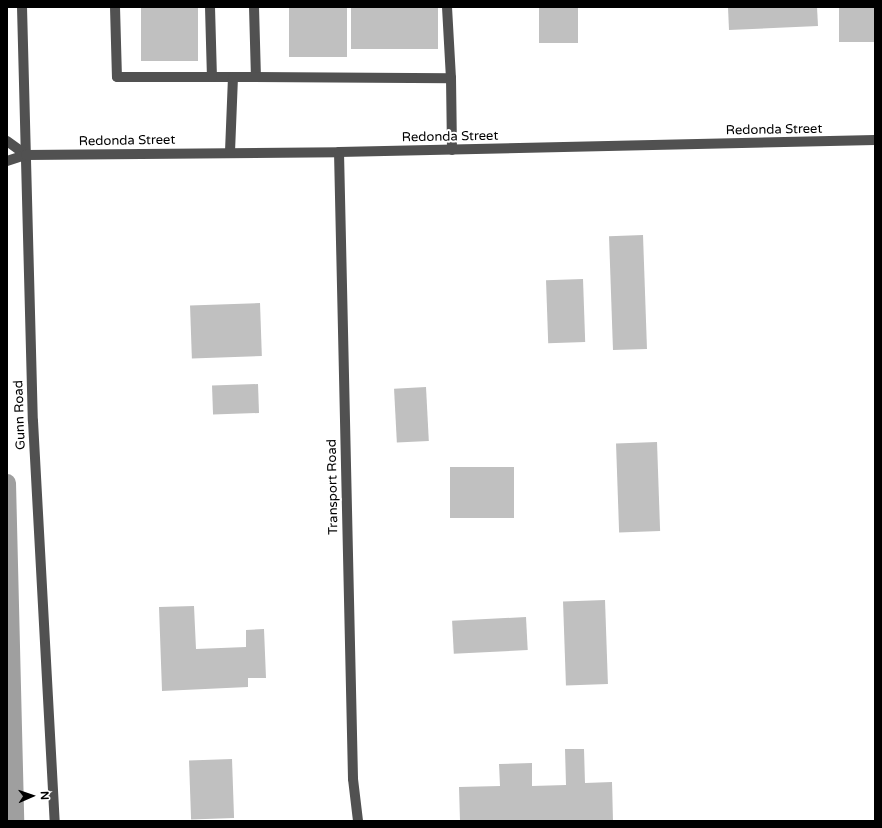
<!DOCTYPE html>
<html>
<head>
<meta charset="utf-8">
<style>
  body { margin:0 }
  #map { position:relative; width:882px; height:828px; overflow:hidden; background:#fff; font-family:"Varela Round",sans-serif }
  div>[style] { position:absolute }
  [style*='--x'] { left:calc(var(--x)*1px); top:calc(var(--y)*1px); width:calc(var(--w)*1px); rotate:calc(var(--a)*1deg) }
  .canal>* { height:18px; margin:-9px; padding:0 9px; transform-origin:9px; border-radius:9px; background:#9f9f9f }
  .building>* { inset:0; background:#c0c0c0; transform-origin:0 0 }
  .minor>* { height:10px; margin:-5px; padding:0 5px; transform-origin:5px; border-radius:5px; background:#515151 }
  span { translate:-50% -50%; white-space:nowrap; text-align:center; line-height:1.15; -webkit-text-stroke:4px #fff; paint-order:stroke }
  .street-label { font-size:13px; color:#000 }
  .frame { position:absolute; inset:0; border:8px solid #000; pointer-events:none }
  .north { position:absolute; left:12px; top:776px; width:40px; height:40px; -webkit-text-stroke:3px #fff; paint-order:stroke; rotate:88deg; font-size:11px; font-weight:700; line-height:16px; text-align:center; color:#000 }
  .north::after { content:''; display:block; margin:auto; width:14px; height:18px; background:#000; clip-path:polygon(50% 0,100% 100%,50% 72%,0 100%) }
</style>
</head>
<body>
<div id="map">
  <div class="canal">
    <i style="--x:7;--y:483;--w:338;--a:88.6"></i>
  </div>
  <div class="building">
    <i style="left:141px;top:7px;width:57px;height:54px"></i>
    <i style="left:289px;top:7px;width:58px;height:50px"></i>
    <i style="left:351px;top:7px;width:87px;height:42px"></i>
    <i style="left:539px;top:7px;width:39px;height:36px"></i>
    <i style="clip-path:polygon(728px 7px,817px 7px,818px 26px,729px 30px)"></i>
    <i style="left:839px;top:7px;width:36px;height:35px"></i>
    <i style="left:643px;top:235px;width:114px;height:34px;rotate:88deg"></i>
    <i style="left:583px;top:279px;width:63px;height:37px;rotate:88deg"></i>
    <i style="left:260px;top:303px;width:53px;height:70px;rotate:88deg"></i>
    <i style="left:258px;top:384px;width:29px;height:46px;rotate:88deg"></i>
    <i style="left:426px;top:387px;width:54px;height:32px;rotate:87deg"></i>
    <i style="left:657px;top:442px;width:89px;height:41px;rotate:88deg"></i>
    <i style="left:450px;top:467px;width:64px;height:51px"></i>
    <i style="left:605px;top:600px;width:84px;height:42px;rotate:88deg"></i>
    <i style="clip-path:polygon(194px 606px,196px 649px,246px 647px,246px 630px,264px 629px,266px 678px,248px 678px,248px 687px,162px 691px,159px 607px)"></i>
    <i style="left:526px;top:617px;width:33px;height:74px;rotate:87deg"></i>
    <i style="clip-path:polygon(565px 749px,584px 749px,585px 783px,612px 782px,613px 821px,460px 821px,459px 787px,500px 786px,499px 764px,532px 763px,532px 786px,566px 785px)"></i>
    <i style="left:232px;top:759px;width:59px;height:43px;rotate:88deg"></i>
  </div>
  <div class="minor">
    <i style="--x:22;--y:7;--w:414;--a:88.5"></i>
    <i style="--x:33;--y:421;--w:401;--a:86.9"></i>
    <i style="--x:115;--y:7;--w:70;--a:88.4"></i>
    <i style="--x:117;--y:77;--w:116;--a:0"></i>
    <i style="--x:233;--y:77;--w:76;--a:92.3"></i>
    <i style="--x:210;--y:7;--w:70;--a:88.4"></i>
    <i style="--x:254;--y:7;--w:70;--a:88.4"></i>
    <i style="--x:447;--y:7;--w:71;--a:86.8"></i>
    <i style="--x:233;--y:77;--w:218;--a:0.3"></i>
    <i style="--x:451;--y:78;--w:72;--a:89.2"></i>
    <i style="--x:7;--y:141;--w:24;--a:36"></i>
    <i style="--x:339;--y:152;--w:627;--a:88.72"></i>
    <i style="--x:353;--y:779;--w:42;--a:83.2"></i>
    <i style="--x:7;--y:161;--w:20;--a:-18"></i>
    <i style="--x:26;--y:155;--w:313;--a:-0.5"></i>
    <i style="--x:339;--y:152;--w:536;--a:-1.28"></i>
  </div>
  <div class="street-label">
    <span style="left:774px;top:130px;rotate:-1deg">Redonda Street</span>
    <span style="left:450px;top:137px;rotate:-1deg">Redonda Street</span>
    <span style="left:127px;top:141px;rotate:-1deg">Redonda Street</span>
    <span style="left:20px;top:415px;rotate:-92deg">Gunn Road</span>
    <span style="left:333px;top:487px;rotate:-91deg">Transport Road</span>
  </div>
  <div class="frame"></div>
  <div class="north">N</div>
</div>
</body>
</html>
